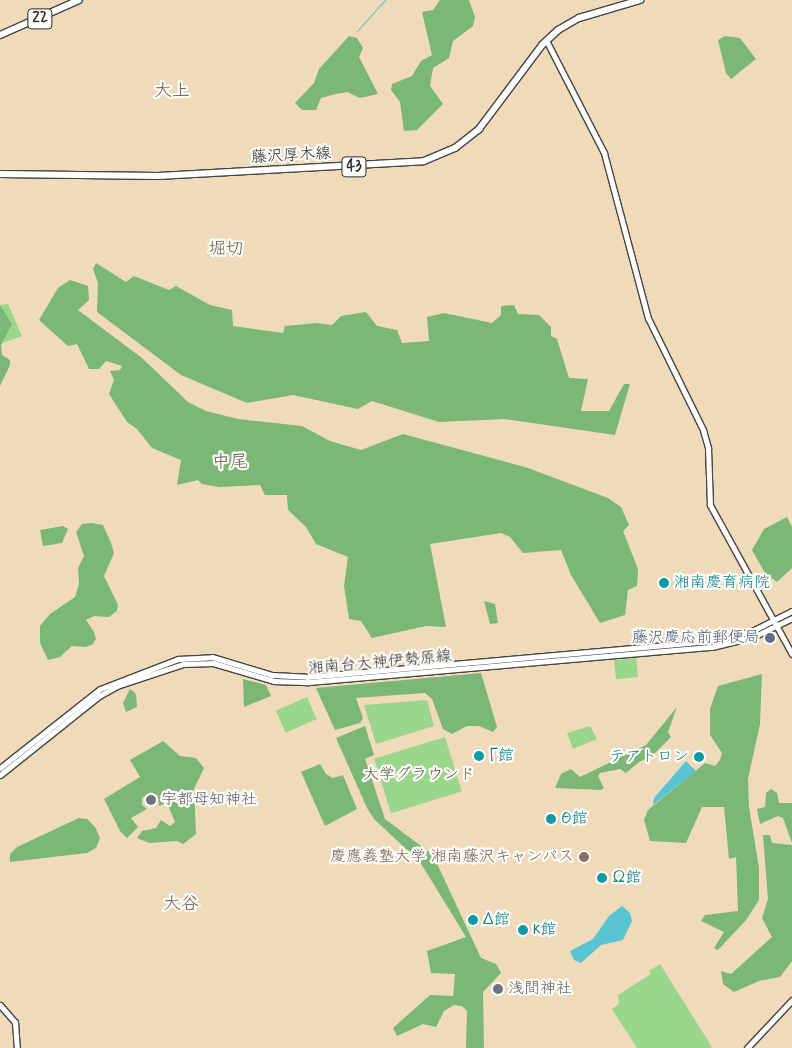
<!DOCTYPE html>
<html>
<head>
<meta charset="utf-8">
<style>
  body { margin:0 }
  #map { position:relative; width:792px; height:1048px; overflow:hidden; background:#efdbba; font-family:Mynerve,"Klee One",sans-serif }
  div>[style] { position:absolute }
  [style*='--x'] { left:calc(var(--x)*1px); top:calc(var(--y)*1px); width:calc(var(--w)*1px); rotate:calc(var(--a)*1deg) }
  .green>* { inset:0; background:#9ad68b; transform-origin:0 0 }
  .forest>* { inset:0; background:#7bb777 }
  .water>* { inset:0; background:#59c4d3 }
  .stream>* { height:1px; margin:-0.5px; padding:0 0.5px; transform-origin:0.5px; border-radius:0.5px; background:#59c4d3 }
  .roads { filter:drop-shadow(1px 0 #484540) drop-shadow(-1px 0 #484540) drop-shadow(0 1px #484540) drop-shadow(0 -1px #484540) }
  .tertiary>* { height:5px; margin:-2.5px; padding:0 2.5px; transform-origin:2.5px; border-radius:2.5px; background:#fff }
  .primary>* { height:6px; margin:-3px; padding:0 3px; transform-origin:3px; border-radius:3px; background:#fff }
  .dots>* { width:14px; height:14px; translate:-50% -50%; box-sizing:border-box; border:2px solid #fdfcf7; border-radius:50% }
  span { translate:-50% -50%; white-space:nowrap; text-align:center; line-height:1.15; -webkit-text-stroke:4.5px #fdfcf7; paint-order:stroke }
  .shield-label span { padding:1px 4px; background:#fdfcf7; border:1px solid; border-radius:4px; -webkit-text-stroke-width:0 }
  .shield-label { font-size:15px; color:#2b2b2b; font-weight:700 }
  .street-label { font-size:16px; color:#2b2b2b }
  .culture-label { font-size:16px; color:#0d838f }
  .left { translate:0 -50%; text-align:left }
  .right { translate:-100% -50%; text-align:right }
  .service-label { font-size:16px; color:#4e5e75 }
  .park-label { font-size:16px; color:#4c5e48 }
  .worship-label { font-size:16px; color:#5b616d }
  .education-label { font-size:16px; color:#785e54 }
  .neighbourhood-label { font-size:18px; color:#685b4d }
</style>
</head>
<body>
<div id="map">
  <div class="green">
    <i style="clip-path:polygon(8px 304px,22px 336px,0 344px,0 305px)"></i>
    <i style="left:636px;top:658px;width:19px;height:22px;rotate:84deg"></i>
    <i style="left:307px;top:697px;width:24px;height:34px;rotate:66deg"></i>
    <i style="clip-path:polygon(427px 700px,434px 726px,376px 744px,364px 705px)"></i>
    <i style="clip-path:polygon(590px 726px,597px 739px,573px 749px,567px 733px)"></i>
    <i style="left:445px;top:737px;width:57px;height:74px;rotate:73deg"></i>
    <i style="clip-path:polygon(660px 964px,712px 1047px,710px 1048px,637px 1048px,612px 1009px,619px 1004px,618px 995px,651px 974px,649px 971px)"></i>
  </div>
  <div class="forest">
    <i style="clip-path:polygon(440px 0,469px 0,475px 17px,473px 26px,453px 41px,449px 58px,433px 68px,430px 86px,443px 104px,417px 130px,404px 131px,400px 102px,391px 90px,392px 84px,412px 76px,421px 61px,432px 55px,422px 12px,433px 10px)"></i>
    <i style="clip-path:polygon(349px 36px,357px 38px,363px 48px,359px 57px,378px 94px,360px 98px,347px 92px,336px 94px,321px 98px,316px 110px,302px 110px,295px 103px,314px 83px,319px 69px)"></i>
    <i style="clip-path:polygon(725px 36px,740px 38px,756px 59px,731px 79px,726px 73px,718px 40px)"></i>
    <i style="clip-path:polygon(96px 263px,126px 282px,134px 276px,169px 290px,176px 286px,210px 305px,232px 310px,233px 326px,283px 333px,285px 326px,317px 323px,332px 325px,341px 316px,366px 312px,377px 326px,397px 330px,402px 343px,429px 341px,427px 317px,444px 313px,492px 323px,501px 315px,501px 306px,514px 305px,518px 314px,539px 315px,551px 327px,551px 336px,557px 339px,569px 378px,588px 379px,581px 411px,609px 411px,624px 384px,630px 384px,615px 435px,504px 419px,439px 422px,372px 401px,358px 409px,293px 395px,247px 403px,181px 375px,97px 312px,98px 283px,93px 269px)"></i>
    <i style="clip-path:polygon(70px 280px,88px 286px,89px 300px,78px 310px,142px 358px,188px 402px,206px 411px,238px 419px,302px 426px,330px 441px,361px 450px,403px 434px,528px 468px,608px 498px,621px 507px,629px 525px,623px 531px,638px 569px,637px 586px,628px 590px,625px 615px,600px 623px,571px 575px,561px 550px,523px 553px,510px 537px,501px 533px,430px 544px,446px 627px,426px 626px,372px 638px,361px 621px,349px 619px,344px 586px,348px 557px,316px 544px,306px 527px,288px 510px,287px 495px,265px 495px,260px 485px,219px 487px,202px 484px,198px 480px,177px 485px,181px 460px,152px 448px,137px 429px,127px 422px,109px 394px,114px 380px,110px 371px,120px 370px,122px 366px,106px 361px,99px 369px,89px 369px,77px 344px,68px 346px,39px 320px,58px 288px)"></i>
    <i style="clip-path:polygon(0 305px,12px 324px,1px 345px,2px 355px,10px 360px,10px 365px,0 386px)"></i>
    <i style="clip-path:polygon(787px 517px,792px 527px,792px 568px,777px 582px,765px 573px,752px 550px,764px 529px)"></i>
    <i style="clip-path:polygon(91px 523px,103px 525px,111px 543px,114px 553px,104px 576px,118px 605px,117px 611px,109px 617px,94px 616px,86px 620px,94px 632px,96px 639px,93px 644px,86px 647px,72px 646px,60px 657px,48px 660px,40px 643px,40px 626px,50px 614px,75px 597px,79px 584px,78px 568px,84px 556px,76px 532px,82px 524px)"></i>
    <i style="clip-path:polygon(63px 526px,68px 529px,62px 543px,43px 546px,40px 530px)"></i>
    <i style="clip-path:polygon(484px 601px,495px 604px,498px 623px,490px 624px)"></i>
    <i style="clip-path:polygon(481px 673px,497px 727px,493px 732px,479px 726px,467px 726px,452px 734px,443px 729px,432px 699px,425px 693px,356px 698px,363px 718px,360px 723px,335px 730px,316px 688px)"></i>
    <i style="clip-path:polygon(762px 674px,760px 724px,748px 779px,749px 807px,759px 868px,759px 900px,746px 920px,718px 950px,714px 948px,724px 932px,701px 921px,705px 915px,738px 911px,736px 857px,729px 859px,724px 807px,702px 807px,686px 843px,650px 841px,644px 820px,648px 810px,705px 763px,715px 766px,720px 760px,722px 753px,710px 735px,710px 709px,718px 686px)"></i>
    <i style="clip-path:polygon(243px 679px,266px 685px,271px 696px,244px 707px)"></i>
    <i style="clip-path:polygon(130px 689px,136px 694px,137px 707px,126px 712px,123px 703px)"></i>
    <i style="clip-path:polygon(677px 707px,668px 732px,671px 737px,652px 756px,639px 762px,626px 773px,620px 769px,600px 773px,598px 776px,604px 788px,601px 790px,555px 788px,561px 774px,571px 769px,580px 777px,646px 745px)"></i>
    <i style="clip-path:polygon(365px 726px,374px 755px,365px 759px,385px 819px,433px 855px,481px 958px,496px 964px,501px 973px,483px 992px,484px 1048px,466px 1048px,467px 1011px,462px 1006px,454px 1005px,444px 1011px,436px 1027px,423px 1024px,397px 1036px,393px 1028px,430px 995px,453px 996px,455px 974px,431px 973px,427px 951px,466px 937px,420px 862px,374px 819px,367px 808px,336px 738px)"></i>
    <i style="clip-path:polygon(163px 741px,180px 756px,196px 758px,204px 768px,194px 789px,196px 834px,183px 844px,177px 841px,149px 843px,137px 838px,142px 831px,156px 828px,161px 820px,170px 826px,175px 822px,167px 803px,159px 806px,158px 796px,151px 792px,142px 798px,142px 805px,147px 809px,131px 818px,138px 827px,127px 838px,120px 831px,104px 799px,140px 777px,130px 760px)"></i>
    <i style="clip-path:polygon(320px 764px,326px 774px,333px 778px,343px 775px,357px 809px,325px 826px,301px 772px)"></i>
    <i style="clip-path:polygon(771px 789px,777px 793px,779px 803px,792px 803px,792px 843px,783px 818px,778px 816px,760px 824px,757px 809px,765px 807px,766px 793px)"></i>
    <i style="clip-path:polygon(79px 818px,87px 819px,95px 827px,100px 838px,96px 848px,87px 853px,10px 862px,10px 854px,17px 847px)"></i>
    <i style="clip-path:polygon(763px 835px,770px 835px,772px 843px,792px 845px,792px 961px,780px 977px,759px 981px,734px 992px,723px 984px,721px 971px,731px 974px,772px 937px,762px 918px,768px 899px)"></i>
  </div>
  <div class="water">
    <i style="clip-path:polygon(686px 761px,696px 771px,653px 805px,654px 798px)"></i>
    <i style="clip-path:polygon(622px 906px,630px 913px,632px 921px,623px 940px,601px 945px,581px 963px,574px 960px,570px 951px,593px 939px,609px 916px)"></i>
  </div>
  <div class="stream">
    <i style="--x:357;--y:31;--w:42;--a:-47.9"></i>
  </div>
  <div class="roads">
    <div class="tertiary">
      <i style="--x:546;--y:40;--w:127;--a:62.8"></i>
      <i style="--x:604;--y:153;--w:171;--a:75.1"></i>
      <i style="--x:648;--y:318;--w:125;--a:63.8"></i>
      <i style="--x:703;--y:430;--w:19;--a:74"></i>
      <i style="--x:708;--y:448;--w:57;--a:88"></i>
      <i style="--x:710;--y:505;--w:170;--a:61.2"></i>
      <i style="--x:0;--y:768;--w:127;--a:-38.3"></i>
      <i style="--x:100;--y:689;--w:84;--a:-21"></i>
      <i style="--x:178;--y:659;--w:34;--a:-3"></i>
      <i style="--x:212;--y:657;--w:63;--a:16.7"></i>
      <i style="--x:272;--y:675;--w:35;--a:3"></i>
      <i style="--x:307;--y:677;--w:407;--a:-5.1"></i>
      <i style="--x:712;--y:641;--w:41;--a:-14"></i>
      <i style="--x:752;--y:631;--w:45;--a:-26.6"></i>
      <i style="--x:0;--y:775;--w:127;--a:-38.6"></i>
      <i style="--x:99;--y:696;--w:21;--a:-29"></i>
      <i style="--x:117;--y:686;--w:70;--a:-18.4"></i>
      <i style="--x:183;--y:664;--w:30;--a:-2"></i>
      <i style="--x:213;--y:663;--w:64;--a:16.4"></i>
      <i style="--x:274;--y:681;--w:35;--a:2"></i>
      <i style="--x:309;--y:682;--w:405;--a:-5"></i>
      <i style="--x:712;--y:647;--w:42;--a:-13.7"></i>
      <i style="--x:753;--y:637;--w:43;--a:-26"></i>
      <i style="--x:0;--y:1005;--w:23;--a:49"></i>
      <i style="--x:15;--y:1022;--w:26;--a:86"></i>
      <i style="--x:747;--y:1048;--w:66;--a:-46.8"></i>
    </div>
    <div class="primary">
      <i style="--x:0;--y:35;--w:86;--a:-23.9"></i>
      <i style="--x:0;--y:174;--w:158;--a:0.7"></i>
      <i style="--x:158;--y:176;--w:266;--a:-3.2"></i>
      <i style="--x:424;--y:161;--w:34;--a:-23"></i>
      <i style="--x:455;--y:148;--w:31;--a:-38"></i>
      <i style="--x:479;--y:129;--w:105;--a:-53.1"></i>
      <i style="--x:542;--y:45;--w:22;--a:-43"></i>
      <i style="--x:558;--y:30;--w:24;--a:-30"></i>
      <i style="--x:579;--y:18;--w:64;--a:-16.4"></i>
    </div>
  </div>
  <div class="dots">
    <i style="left:664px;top:583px;background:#0f9aa8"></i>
    <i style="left:770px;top:638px;background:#5c6f8a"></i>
    <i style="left:479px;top:756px;background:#0f9aa8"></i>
    <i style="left:699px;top:757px;background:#0f9aa8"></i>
    <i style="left:151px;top:800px;background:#6b7280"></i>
    <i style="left:551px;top:819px;background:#0f9aa8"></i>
    <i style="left:584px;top:857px;background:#8d6e63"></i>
    <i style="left:602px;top:878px;background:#0f9aa8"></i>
    <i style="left:473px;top:920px;background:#0f9aa8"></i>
    <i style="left:523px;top:930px;background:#0f9aa8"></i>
    <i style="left:498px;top:989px;background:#6b7280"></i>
  </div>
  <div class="shield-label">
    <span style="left:40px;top:19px">22</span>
    <span style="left:354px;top:167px">43</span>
  </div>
  <div class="street-label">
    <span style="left:291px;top:156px;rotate:-3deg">藤沢厚木線</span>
    <span style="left:380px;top:663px;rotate:-5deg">湘南台大神伊勢原線</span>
  </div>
  <div class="culture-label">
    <span class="left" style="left:674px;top:583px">湘南慶育病院</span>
    <span class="left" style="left:489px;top:756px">Γ館</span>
    <span class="right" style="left:689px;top:757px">テアトロン</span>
    <span class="left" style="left:561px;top:819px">Θ館</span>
    <span class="left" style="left:612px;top:878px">Ω館</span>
    <span class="left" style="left:483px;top:920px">Δ館</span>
    <span class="left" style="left:533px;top:930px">κ館</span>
  </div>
  <div class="service-label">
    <span class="right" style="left:760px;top:638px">藤沢慶応前郵便局</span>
  </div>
  <div class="park-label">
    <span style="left:419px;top:775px">大学グラウンド</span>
  </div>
  <div class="worship-label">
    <span class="left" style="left:161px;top:800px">宇都母知神社</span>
    <span class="left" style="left:508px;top:989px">浅間神社</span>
  </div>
  <div class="education-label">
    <span class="right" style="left:574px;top:857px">慶應義塾大学 湘南藤沢キャンパス</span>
  </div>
  <div class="neighbourhood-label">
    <span style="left:172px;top:91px">大上</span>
    <span style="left:226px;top:249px">堀切</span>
    <span style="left:230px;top:462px">中尾</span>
    <span style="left:181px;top:904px">大谷</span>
  </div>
</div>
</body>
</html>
